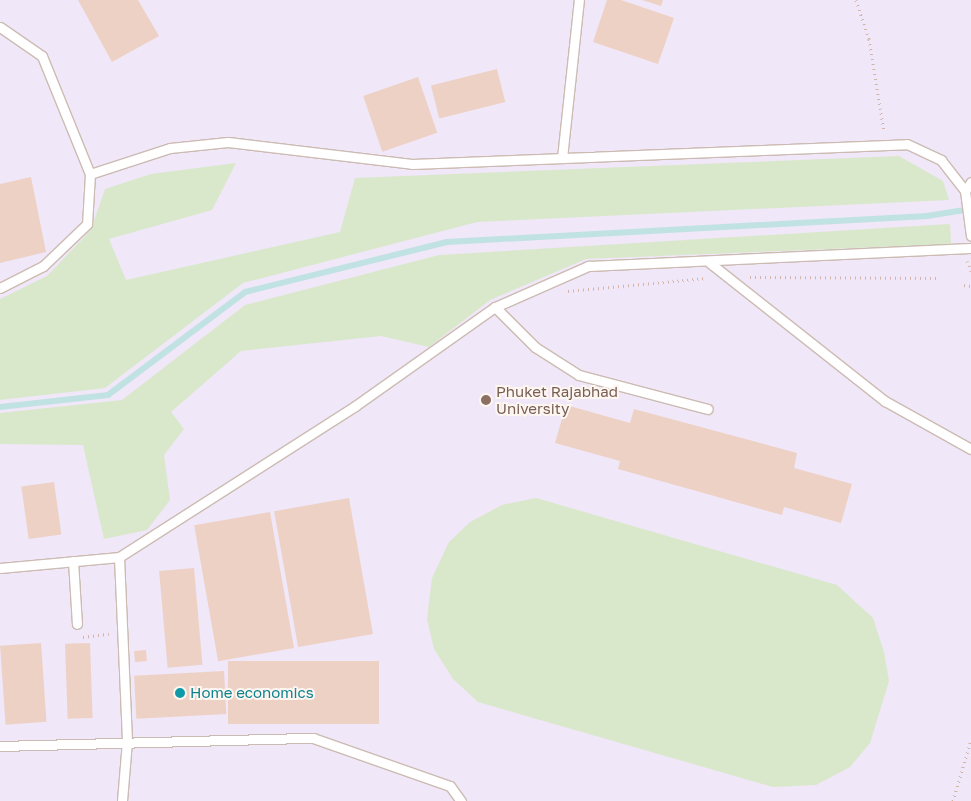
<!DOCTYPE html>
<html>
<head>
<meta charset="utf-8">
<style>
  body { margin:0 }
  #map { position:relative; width:971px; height:801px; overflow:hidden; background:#fbf3eb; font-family:"Golos Text",sans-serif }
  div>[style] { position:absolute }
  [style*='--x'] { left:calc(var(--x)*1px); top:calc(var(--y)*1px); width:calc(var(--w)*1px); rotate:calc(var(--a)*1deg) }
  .education>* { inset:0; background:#f0e7f8; transform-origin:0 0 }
  .green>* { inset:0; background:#d9e8ca }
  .stream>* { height:6px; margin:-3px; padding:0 3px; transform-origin:3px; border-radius:3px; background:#c1e2e3 }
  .building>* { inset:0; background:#eed1c5; transform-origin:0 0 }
  .path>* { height:3px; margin-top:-1.5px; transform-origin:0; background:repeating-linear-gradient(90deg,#d3b4a8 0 1px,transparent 0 5px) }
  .roads { filter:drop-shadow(1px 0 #ccbbb2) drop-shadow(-1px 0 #ccbbb2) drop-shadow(0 1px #ccbbb2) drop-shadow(0 -1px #ccbbb2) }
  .service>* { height:9px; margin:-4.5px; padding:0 4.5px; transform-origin:4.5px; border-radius:4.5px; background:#fff }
  .dots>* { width:14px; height:14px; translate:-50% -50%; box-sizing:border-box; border:2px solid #fef7f1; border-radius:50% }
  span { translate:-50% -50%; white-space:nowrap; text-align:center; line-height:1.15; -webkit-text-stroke:4px #fef7f1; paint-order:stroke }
  .education-label { font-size:15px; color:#785e54 }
  .left { translate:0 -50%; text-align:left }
  .culture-label { font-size:15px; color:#0d838f }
</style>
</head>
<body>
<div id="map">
  <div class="education">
    <i style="left:0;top:0;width:971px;height:801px"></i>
  </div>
  <div class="green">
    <i style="clip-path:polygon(899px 156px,943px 181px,949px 200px,477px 222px,243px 283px,105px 388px,0 400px,0 299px,47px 276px,91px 230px,105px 189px,151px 174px,236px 163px,212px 210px,109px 239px,126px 280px,340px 232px,355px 178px)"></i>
    <i style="clip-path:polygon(950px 224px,951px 244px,586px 259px,490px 300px,429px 347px,381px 336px,241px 351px,171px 412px,184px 429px,164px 455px,170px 500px,147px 530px,104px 539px,83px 445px,0 444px,0 413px,122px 400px,245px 305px,439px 255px)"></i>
    <i style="clip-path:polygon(536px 498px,837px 585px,873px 618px,884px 652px,889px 681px,870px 743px,850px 767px,816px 785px,773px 787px,478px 702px,453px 679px,434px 649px,427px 619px,432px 578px,449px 542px,470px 522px,502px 505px)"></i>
  </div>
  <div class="stream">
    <i style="--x:0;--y:407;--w:109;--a:-6.3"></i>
    <i style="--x:108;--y:395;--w:171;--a:-36.9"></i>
    <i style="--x:245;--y:292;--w:208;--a:-13.9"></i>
    <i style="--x:447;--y:242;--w:481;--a:-3.1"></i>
    <i style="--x:927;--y:216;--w:44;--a:-9.2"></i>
  </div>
  <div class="building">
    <i style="clip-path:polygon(78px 0,138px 0,159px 36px,112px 62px)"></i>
    <i style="clip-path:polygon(607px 0,621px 0,674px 18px,658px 64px,593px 42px)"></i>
    <i style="clip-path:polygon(642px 0,663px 0,661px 6px)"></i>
    <i style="left:497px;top:69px;width:34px;height:68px;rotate:76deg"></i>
    <i style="left:418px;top:77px;width:59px;height:58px;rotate:71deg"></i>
    <i style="clip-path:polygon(31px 177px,46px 252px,0 263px,0 184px)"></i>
    <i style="clip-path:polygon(566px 405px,630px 423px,634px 409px,797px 453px,794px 468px,852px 484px,841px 523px,784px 507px,782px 515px,618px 469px,620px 461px,555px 443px)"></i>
    <i style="left:54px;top:482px;width:53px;height:33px;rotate:82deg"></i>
    <i style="left:349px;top:498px;width:138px;height:76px;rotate:80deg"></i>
    <i style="left:270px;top:512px;width:138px;height:77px;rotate:80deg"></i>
    <i style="left:194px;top:568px;width:97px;height:35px;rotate:85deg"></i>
    <i style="left:41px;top:643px;width:79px;height:41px;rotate:86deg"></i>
    <i style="left:90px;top:643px;width:75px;height:25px;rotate:88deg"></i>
    <i style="left:146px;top:650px;width:11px;height:12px;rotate:85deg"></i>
    <i style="left:379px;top:661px;width:63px;height:151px;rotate:90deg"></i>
    <i style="left:224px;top:671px;width:43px;height:90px;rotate:87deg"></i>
  </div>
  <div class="path">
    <i style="--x:856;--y:0;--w:41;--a:71.6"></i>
    <i style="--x:869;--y:39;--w:94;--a:80.8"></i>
    <i style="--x:967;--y:261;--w:11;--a:68"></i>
    <i style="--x:750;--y:277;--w:189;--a:0.3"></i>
    <i style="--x:964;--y:285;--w:7;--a:8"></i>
    <i style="--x:568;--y:291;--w:139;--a:-5.4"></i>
    <i style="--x:83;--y:637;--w:26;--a:-7"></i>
    <i style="--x:953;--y:801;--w:64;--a:-73.6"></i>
  </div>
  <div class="roads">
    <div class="service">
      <i style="--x:0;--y:27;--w:51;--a:34.6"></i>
      <i style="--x:42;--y:56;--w:127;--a:67.9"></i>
      <i style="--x:90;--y:174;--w:50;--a:93.4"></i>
      <i style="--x:87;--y:224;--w:61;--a:136.3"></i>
      <i style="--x:43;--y:266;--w:48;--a:152.9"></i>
      <i style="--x:562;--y:158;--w:159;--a:-83.9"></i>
      <i style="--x:90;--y:174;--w:84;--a:-18"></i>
      <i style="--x:170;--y:148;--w:58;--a:-5.9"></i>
      <i style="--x:228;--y:142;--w:185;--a:6.8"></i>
      <i style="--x:412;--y:164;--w:495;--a:-2.3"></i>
      <i style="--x:907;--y:144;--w:38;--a:25"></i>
      <i style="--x:941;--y:160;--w:39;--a:52"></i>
      <i style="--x:965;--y:191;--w:45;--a:82.4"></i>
      <i style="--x:965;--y:191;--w:11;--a:-56"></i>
      <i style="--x:710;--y:263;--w:223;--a:38.3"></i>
      <i style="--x:885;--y:401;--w:98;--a:29.2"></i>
      <i style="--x:495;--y:307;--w:57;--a:45"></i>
      <i style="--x:535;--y:347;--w:52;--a:32.5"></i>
      <i style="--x:579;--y:375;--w:133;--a:14.8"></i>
      <i style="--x:119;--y:557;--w:184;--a:87.5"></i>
      <i style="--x:127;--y:741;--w:60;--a:94.8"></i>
      <i style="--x:73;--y:561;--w:63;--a:86.4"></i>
      <i style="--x:0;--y:568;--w:120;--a:-5.3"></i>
      <i style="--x:119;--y:557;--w:280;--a:-32.6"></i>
      <i style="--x:355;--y:406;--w:171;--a:-35.3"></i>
      <i style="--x:495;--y:307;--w:102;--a:-23.8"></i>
      <i style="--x:588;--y:266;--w:383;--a:-2.7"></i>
      <i style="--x:0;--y:746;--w:313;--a:-1.5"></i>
      <i style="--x:313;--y:738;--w:145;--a:19.3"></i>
      <i style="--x:450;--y:786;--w:19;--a:54"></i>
    </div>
  </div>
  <div class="dots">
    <i style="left:486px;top:400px;background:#8d6e63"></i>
    <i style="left:180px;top:693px;background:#0f9aa8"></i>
  </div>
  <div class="education-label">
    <span class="left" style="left:496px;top:400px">Phuket Rajabhad<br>University</span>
  </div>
  <div class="culture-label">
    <span class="left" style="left:190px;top:693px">Home economics</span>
  </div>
</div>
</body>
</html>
